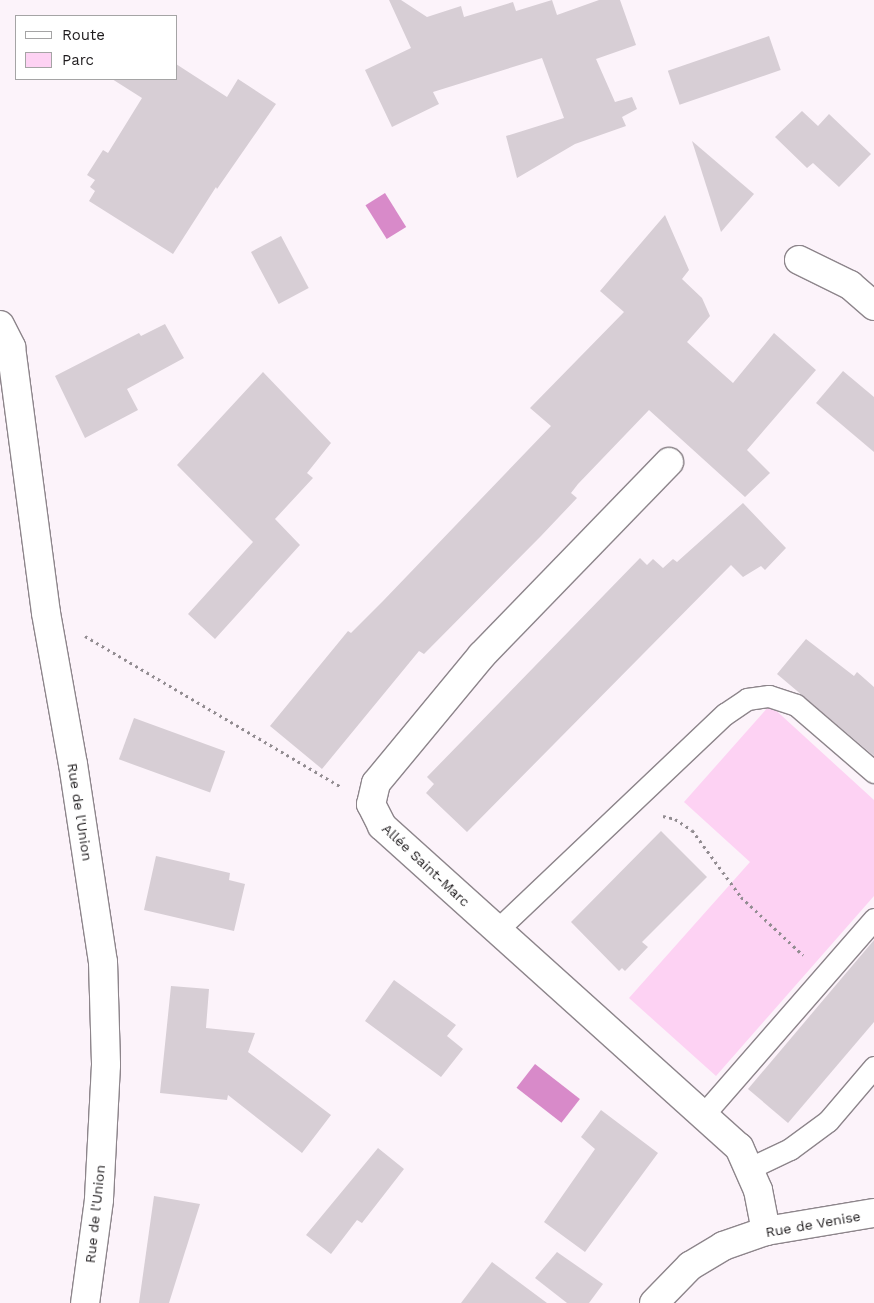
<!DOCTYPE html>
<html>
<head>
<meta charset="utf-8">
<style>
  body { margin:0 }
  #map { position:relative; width:874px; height:1303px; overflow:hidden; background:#fcf3fa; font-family:"Work Sans",sans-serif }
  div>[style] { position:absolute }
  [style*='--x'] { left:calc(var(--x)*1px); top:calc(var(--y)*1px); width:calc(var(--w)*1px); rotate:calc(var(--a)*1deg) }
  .green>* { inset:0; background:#fdd2f3 }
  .water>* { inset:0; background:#d88ac9; transform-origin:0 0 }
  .building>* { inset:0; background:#d7ced5; transform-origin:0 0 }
  .path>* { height:3px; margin-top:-1.5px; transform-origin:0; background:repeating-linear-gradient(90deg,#928c91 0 2.5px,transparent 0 6.5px) }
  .roads { filter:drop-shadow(1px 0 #8d858b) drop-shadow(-1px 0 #8d858b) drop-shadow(0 1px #8d858b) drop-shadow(0 -1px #8d858b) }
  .lane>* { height:21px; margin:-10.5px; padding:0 10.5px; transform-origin:10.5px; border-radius:10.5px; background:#fff }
  .street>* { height:28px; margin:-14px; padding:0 14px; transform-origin:14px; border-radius:14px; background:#fff }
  span { translate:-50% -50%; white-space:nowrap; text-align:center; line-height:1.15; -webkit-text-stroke:4px #fff; paint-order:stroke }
  .street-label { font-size:14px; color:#1e1b1d }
  .legend { position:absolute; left:15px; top:15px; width:162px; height:65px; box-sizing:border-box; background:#fff; border:1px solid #a5a4a5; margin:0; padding:6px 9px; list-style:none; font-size:15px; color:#1e1b1d }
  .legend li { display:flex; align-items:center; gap:10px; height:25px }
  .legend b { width:25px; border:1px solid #a5a4a5 }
</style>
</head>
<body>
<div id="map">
  <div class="green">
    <i style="clip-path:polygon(770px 705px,874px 800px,874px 896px,716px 1076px,629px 998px,750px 862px,684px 802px)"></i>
  </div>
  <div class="water">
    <i style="left:385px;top:193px;width:40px;height:23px;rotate:58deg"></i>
    <i style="left:535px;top:1064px;width:57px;height:30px;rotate:38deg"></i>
  </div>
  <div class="building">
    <i style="clip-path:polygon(389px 0,401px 0,427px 17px,461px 6px,464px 17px,513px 2px,516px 11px,552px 0,557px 15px,599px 0,620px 0,636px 45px,596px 59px,615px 102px,632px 97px,637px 109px,622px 117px,626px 126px,575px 144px,517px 178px,506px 136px,564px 118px,542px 58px,433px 92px,439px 104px,392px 127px,365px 70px,411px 48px)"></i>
    <i style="left:769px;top:36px;width:36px;height:107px;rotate:71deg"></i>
    <i style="clip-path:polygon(176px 64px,227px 97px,238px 79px,276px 104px,217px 189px,216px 187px,173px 254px,89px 201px,95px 191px,90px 187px,95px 180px,87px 175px,103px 150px,108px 153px,142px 98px,112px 79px,176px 79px)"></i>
    <i style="clip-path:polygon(802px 111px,818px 126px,829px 114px,871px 154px,839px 187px,813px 163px,807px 168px,775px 137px)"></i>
    <i style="clip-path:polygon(692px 141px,754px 194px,721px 232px)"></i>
    <i style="clip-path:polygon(665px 215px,689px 270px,682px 279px,702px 298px,710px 316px,687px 342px,733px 383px,774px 333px,816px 370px,747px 450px,770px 473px,745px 497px,649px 410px,578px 484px,571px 493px,577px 498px,541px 536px,424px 654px,419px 651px,322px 769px,270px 726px,348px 631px,351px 633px,383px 601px,551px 426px,530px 408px,624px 312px,600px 291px)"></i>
    <i style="left:281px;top:236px;width:59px;height:34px;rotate:62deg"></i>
    <i style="clip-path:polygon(165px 324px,184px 358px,127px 389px,138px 410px,85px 438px,55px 376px,139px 333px,141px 336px)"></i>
    <i style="clip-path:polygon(843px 371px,874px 397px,874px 452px,816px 403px)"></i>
    <i style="clip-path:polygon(263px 372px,331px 443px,307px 473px,313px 478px,275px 519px,300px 545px,215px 639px,188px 614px,253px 542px,177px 465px)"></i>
    <i style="clip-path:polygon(743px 503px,786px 548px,765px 570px,761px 566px,743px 577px,731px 565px,467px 832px,426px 793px,434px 784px,427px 777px,640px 558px,647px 565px,653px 559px,663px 568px,673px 559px,677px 562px)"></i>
    <i style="clip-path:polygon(806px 639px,854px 676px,857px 672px,874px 687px,874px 756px,777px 674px)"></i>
    <i style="left:134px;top:718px;width:97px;height:44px;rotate:20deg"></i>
    <i style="clip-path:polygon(661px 831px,707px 877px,642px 942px,648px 947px,625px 971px,622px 968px,619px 971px,571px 922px)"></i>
    <i style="clip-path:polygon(156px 856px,230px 873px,229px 880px,245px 884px,234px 931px,144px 910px)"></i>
    <i style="clip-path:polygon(874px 940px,874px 1022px,788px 1123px,748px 1089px)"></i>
    <i style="clip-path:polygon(394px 980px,456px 1025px,447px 1036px,463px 1049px,441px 1077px,365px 1021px)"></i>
    <i style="clip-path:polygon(171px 986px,209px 989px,206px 1028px,255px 1033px,248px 1052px,331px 1115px,302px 1153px,228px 1095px,227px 1100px,160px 1093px)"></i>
    <i style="clip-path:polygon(601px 1110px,658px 1153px,585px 1252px,544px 1222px,595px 1149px,581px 1137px)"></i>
    <i style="clip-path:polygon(378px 1148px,404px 1169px,362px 1223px,357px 1220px,331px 1254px,306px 1235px)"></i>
    <i style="clip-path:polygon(154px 1196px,200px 1204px,169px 1303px,139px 1303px)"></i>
    <i style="clip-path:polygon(557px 1252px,603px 1284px,589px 1303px,567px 1303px,535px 1278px)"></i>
    <i style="clip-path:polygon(492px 1262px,547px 1303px,461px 1303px)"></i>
  </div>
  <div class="path">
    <i style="--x:85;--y:636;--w:296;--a:30.5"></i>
    <i style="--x:663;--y:816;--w:12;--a:14"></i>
    <i style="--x:675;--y:819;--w:20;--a:33"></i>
    <i style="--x:692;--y:830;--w:83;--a:53.8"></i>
    <i style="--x:741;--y:897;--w:85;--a:43.1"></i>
  </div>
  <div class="roads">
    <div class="lane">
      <i style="--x:497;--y:930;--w:314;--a:-43.5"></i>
      <i style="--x:725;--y:714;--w:27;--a:-34"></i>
      <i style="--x:747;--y:699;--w:22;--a:-8"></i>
      <i style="--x:769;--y:696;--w:28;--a:18"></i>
      <i style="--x:796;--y:705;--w:103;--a:40.7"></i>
      <i style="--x:703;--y:1115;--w:260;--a:-48.9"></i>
      <i style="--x:750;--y:1168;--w:44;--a:-25.4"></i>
      <i style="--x:790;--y:1149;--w:47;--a:-36.4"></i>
      <i style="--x:828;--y:1121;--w:71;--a:-49.6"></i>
    </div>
    <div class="street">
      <i style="--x:799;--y:260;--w:57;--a:26.1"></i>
      <i style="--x:850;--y:285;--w:32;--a:41"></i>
      <i style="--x:0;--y:325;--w:25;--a:63"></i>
      <i style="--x:11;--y:347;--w:268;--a:82.5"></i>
      <i style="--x:46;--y:613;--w:153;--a:79.9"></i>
      <i style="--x:73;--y:764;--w:200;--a:81.4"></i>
      <i style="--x:103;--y:962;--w:103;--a:88.3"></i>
      <i style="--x:106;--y:1065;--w:135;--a:93"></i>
      <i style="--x:99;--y:1200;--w:104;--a:97.7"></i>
      <i style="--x:669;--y:462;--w:269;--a:134.1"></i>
      <i style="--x:482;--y:655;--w:166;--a:129.6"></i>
      <i style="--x:376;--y:783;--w:22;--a:103"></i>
      <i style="--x:371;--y:804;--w:25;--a:63"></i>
      <i style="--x:382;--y:826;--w:480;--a:42"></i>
      <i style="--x:739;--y:1147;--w:47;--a:66.2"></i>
      <i style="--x:758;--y:1190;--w:42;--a:79"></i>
      <i style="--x:654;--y:1303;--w:52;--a:-45.8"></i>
      <i style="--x:690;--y:1266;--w:39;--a:-31"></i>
      <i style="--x:723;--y:1246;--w:46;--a:-19.2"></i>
      <i style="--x:766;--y:1231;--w:109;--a:-9.5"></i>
    </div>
  </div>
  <div class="street-label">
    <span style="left:80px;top:812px;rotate:81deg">Rue de l'Union</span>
    <span style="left:426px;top:865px;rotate:43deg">Allée Saint-Marc</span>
    <span style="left:95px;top:1214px;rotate:-84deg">Rue de l'Union</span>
    <span style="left:813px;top:1224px;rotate:-10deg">Rue de Venise</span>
  </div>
  <ul class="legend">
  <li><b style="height:6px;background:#fff"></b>Route</li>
  <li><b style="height:14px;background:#fdd2f3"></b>Parc</li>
  </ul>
</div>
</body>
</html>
